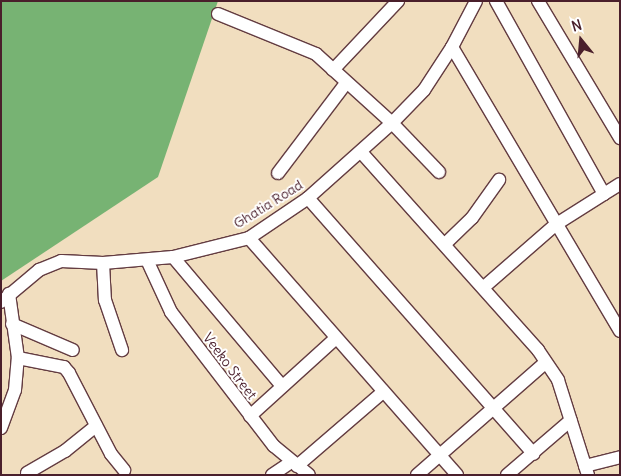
<!DOCTYPE html>
<html>
<head>
<meta charset="utf-8">
<style>
  body { margin:0 }
  #map { position:relative; width:621px; height:476px; overflow:hidden; background:#f1debf; font-family:Delius,sans-serif }
  div>[style] { position:absolute }
  [style*='--x'] { left:calc(var(--x)*1px); top:calc(var(--y)*1px); width:calc(var(--w)*1px); rotate:calc(var(--a)*1deg) }
  .forest>* { inset:0; background:#77b373 }
  .roads { filter:drop-shadow(1px 0 #633c41) drop-shadow(-1px 0 #633c41) drop-shadow(0 1px #633c41) drop-shadow(0 -1px #633c41) }
  .minor>* { height:12px; margin:-6px; padding:0 6px; transform-origin:6px; border-radius:6px; background:#fff }
  span { translate:-50% -50%; white-space:nowrap; text-align:center; line-height:1.15; -webkit-text-stroke:4px #fff; paint-order:stroke }
  .street-label { font-size:14px; color:#4a1f2b }
  .frame { position:absolute; inset:0; border:2px solid #4a1f2b; pointer-events:none }
  .north { position:absolute; left:556px; top:15px; width:50px; height:50px; -webkit-text-stroke:4px #fff; paint-order:stroke; rotate:343deg; font-size:14px; font-weight:700; line-height:20px; text-align:center; color:#4a1f2b }
  .north::after { content:''; display:block; margin:auto; width:18px; height:22px; background:#4a1f2b; clip-path:polygon(50% 0,100% 100%,50% 72%,0 100%) }
</style>
</head>
<body>
<div id="map">
  <div class="forest">
    <i style="clip-path:polygon(1px 1px,218px 1px,158px 177px,1px 281px)"></i>
  </div>
  <div class="roads">
    <div class="minor">
      <i style="--x:496;--y:1;--w:221;--a:60.8"></i>
      <i style="--x:604;--y:194;--w:19;--a:-32"></i>
      <i style="--x:538;--y:1;--w:160;--a:59.1"></i>
      <i style="--x:218;--y:14;--w:106;--a:22.2"></i>
      <i style="--x:316;--y:54;--w:103;--a:42.2"></i>
      <i style="--x:392;--y:123;--w:68;--a:46.2"></i>
      <i style="--x:452;--y:47;--w:330;--a:59.4"></i>
      <i style="--x:333;--y:70;--w:95;--a:-46.7"></i>
      <i style="--x:361;--y:152;--w:266;--a:48.2"></i>
      <i style="--x:538;--y:350;--w:36;--a:56"></i>
      <i style="--x:558;--y:380;--w:100;--a:72.5"></i>
      <i style="--x:278;--y:173;--w:113;--a:-52.9"></i>
      <i style="--x:308;--y:198;--w:341;--a:48.6"></i>
      <i style="--x:249;--y:238;--w:315;--a:48.7"></i>
      <i style="--x:445;--y:244;--w:37;--a:-44"></i>
      <i style="--x:472;--y:218;--w:47;--a:-54.6"></i>
      <i style="--x:173;--y:257;--w:169;--a:49.8"></i>
      <i style="--x:147;--y:260;--w:57;--a:65.2"></i>
      <i style="--x:171;--y:312;--w:169;--a:52.5"></i>
      <i style="--x:274;--y:446;--w:45;--a:39.6"></i>
      <i style="--x:103;--y:263;--w:37;--a:87"></i>
      <i style="--x:105;--y:300;--w:53;--a:71.2"></i>
      <i style="--x:484;--y:287;--w:94;--a:-41.1"></i>
      <i style="--x:555;--y:225;--w:58;--a:-32.3"></i>
      <i style="--x:1;--y:302;--w:50;--a:-40.1"></i>
      <i style="--x:39;--y:270;--w:24;--a:-22"></i>
      <i style="--x:61;--y:261;--w:42;--a:2.7"></i>
      <i style="--x:103;--y:263;--w:70;--a:-4.9"></i>
      <i style="--x:173;--y:257;--w:78;--a:-14"></i>
      <i style="--x:249;--y:238;--w:71;--a:-34.1"></i>
      <i style="--x:308;--y:198;--w:113;--a:-41.8"></i>
      <i style="--x:392;--y:123;--w:46;--a:-45.9"></i>
      <i style="--x:424;--y:90;--w:51;--a:-56.9"></i>
      <i style="--x:452;--y:47;--w:52;--a:-62.4"></i>
      <i style="--x:12;--y:324;--w:66;--a:23.1"></i>
      <i style="--x:18;--y:358;--w:47;--a:11.1"></i>
      <i style="--x:64;--y:367;--w:8;--a:50"></i>
      <i style="--x:69;--y:373;--w:91;--a:62.6"></i>
      <i style="--x:111;--y:454;--w:21;--a:51"></i>
      <i style="--x:250;--y:416;--w:115;--a:-42.2"></i>
      <i style="--x:1;--y:428;--w:40;--a:-69.8"></i>
      <i style="--x:15;--y:390;--w:32;--a:-85"></i>
      <i style="--x:18;--y:358;--w:65;--a:-98"></i>
      <i style="--x:297;--y:466;--w:113;--a:-40.7"></i>
      <i style="--x:585;--y:466;--w:36;--a:-14"></i>
      <i style="--x:27;--y:473;--w:44;--a:-30.1"></i>
      <i style="--x:65;--y:451;--w:40;--a:-39"></i>
      <i style="--x:272;--y:475;--w:23;--a:-34"></i>
      <i style="--x:417;--y:475;--w:171;--a:-41.2"></i>
      <i style="--x:507;--y:475;--w:84;--a:-40.7"></i>
    </div>
  </div>
  <div class="street-label">
    <span style="left:268px;top:204px;rotate:-32deg">Ghatia Road</span>
    <span style="left:230px;top:366px;rotate:53deg">Veeko Street</span>
  </div>
  <div class="frame"></div>
  <div class="north">N</div>
</div>
</body>
</html>
